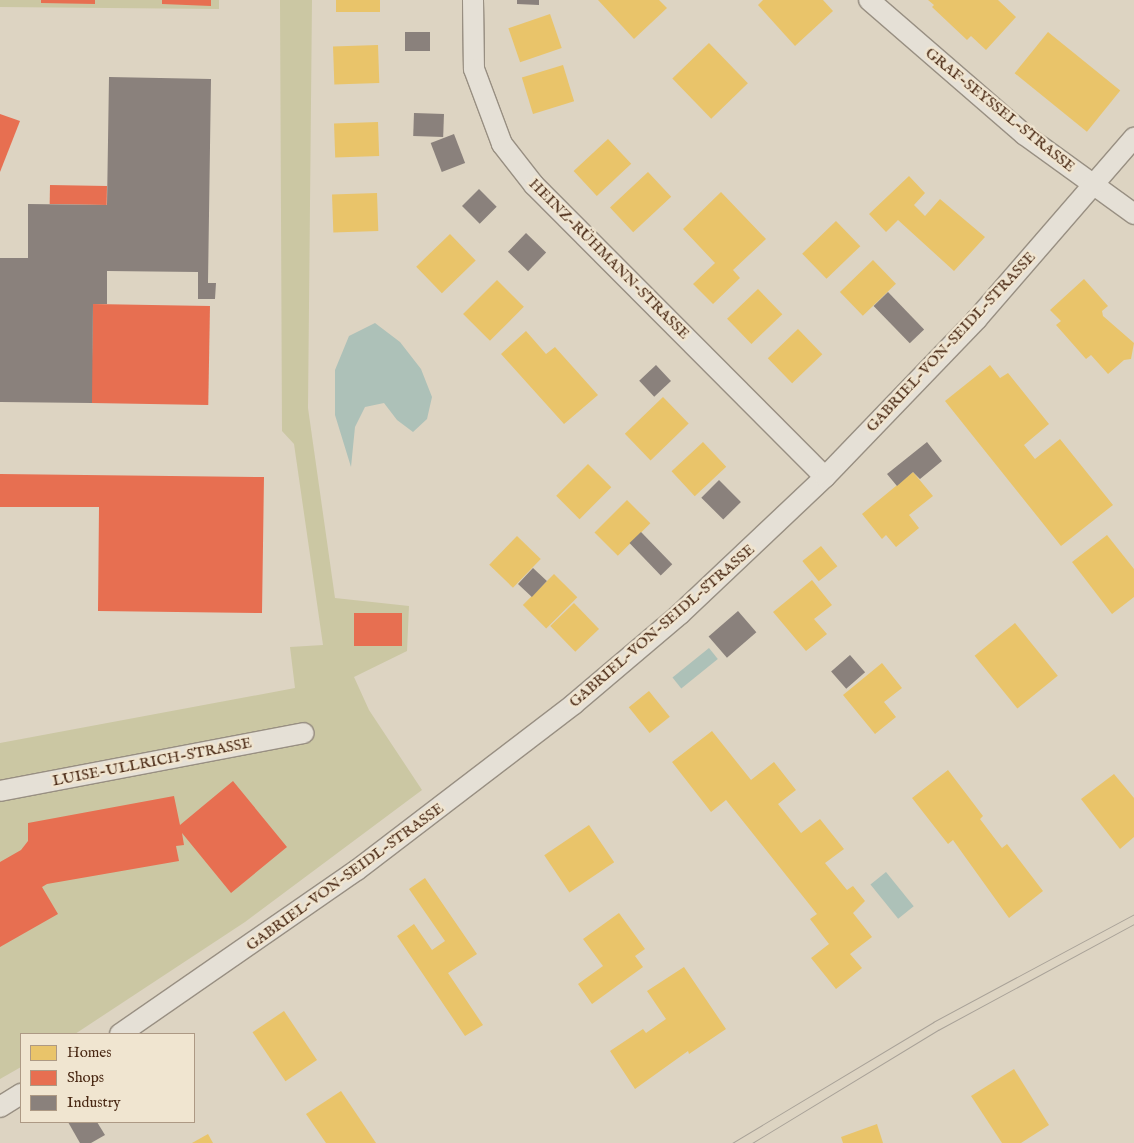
<!DOCTYPE html>
<html>
<head>
<meta charset="utf-8">
<style>
  body { margin:0 }
  #map { position:relative; width:1134px; height:1143px; overflow:hidden; background:#ddd4c2; font-family:"IM FELL English",serif }
  div>[style] { position:absolute }
  [style*='--x'] { left:calc(var(--x)*1px); top:calc(var(--y)*1px); width:calc(var(--w)*1px); rotate:calc(var(--a)*1deg) }
  .green>* { inset:0; background:#cbc7a3 }
  .water>* { inset:0; background:#adc1b8; transform-origin:0 0 }
  .homes>* { inset:0; background:#e9c46a; transform-origin:0 0 }
  .shops>* { inset:0; background:#e76f51; transform-origin:0 0 }
  .industry>* { inset:0; background:#8a817c; transform-origin:0 0 }
  .roads { filter:drop-shadow(1px 0 #988f82) drop-shadow(-1px 0 #988f82) drop-shadow(0 1px #988f82) drop-shadow(0 -1px #988f82) }
  .street>* { height:20px; margin:-10px; padding:0 10px; transform-origin:10px; border-radius:10px; background:#e5e0d6 }
  .tram>* { height:1px; margin:-0.5px; padding:0 0.5px; transform-origin:0.5px; border-radius:0.5px; background:#a9a298 }
  span { translate:-50% -50%; white-space:nowrap; text-align:center; line-height:1.15; -webkit-text-stroke:5px #f0e5d0; paint-order:stroke }
  .street-label { font-size:15px; color:#492813 }
  .legend { position:absolute; left:20px; top:1033px; width:175px; height:90px; box-sizing:border-box; background:#f0e5d0; border:1px solid #ad9984; margin:0; padding:6px 9px; list-style:none; font-size:15px; color:#492813 }
  .legend li { display:flex; align-items:center; gap:10px; height:25px }
  .legend b { width:25px; border:1px solid #ad9984 }
</style>
</head>
<body>
<div id="map">
  <div class="green">
    <i style="clip-path:polygon(0 0,219px 0,219px 9px,0 7px)"></i>
    <i style="clip-path:polygon(280px 0,312px 0,308px 408px,335px 598px,409px 606px,407px 651px,354px 677px,369px 710px,422px 790px,245px 922px,75px 1034px,21px 1034px,21px 1067px,0 1079px,0 743px,295px 688px,290px 647px,323px 645px,294px 444px,282px 431px)"></i>
  </div>
  <div class="water">
    <i style="clip-path:polygon(375px 323px,400px 342px,421px 369px,432px 397px,427px 419px,413px 432px,397px 420px,384px 403px,365px 407px,355px 427px,351px 467px,335px 415px,335px 370px,349px 336px)"></i>
    <i style="left:709px;top:648px;width:14px;height:47px;rotate:51deg"></i>
    <i style="left:886px;top:872px;width:44px;height:20px;rotate:51deg"></i>
  </div>
  <div class="homes">
    <i style="left:336px;top:0;width:44px;height:12px"></i>
    <i style="clip-path:polygon(598px 0,659px 0,667px 8px,634px 39px)"></i>
    <i style="clip-path:polygon(763px 0,823px 0,833px 11px,795px 46px,758px 5px)"></i>
    <i style="clip-path:polygon(928px 0,998px 0,1016px 17px,986px 50px,971px 36px,967px 40px,932px 7px,934px 5px)"></i>
    <i style="left:550px;top:14px;width:36px;height:44px;rotate:71deg"></i>
    <i style="left:1048px;top:32px;width:93px;height:53px;rotate:39deg"></i>
    <i style="left:709px;top:43px;width:56px;height:51px;rotate:46deg"></i>
    <i style="left:378px;top:45px;width:38px;height:45px;rotate:88deg"></i>
    <i style="left:563px;top:65px;width:38px;height:43px;rotate:73deg"></i>
    <i style="left:378px;top:122px;width:34px;height:44px;rotate:88deg"></i>
    <i style="left:608px;top:139px;width:34px;height:47px;rotate:47deg"></i>
    <i style="left:648px;top:172px;width:34px;height:52px;rotate:47deg"></i>
    <i style="clip-path:polygon(909px 176px,925px 193px,914px 205px,925px 216px,940px 199px,985px 237px,954px 271px,898px 220px,886px 232px,869px 214px)"></i>
    <i style="clip-path:polygon(721px 192px,766px 239px,733px 270px,740px 278px,713px 304px,693px 284px,715px 263px,683px 229px)"></i>
    <i style="left:377px;top:193px;width:38px;height:45px;rotate:88deg"></i>
    <i style="left:836px;top:221px;width:35px;height:47px;rotate:46deg"></i>
    <i style="left:450px;top:234px;width:37px;height:47px;rotate:46deg"></i>
    <i style="left:873px;top:260px;width:33px;height:46px;rotate:46deg"></i>
    <i style="clip-path:polygon(1084px 279px,1108px 306px,1102px 311px,1103px 316px,1134px 343px,1131px 359px,1124px 360px,1108px 374px,1091px 355px,1086px 359px,1056px 325px,1061px 321px,1050px 310px)"></i>
    <i style="left:497px;top:280px;width:38px;height:48px;rotate:45deg"></i>
    <i style="left:758px;top:289px;width:35px;height:43px;rotate:46deg"></i>
    <i style="left:798px;top:329px;width:35px;height:42px;rotate:46deg"></i>
    <i style="clip-path:polygon(526px 331px,546px 354px,555px 347px,598px 395px,564px 424px,501px 354px)"></i>
    <i style="clip-path:polygon(990px 365px,1000px 378px,1008px 373px,1049px 424px,1024px 445px,1035px 459px,1060px 439px,1113px 505px,1061px 546px,945px 401px)"></i>
    <i style="left:663px;top:397px;width:37px;height:53px;rotate:46deg"></i>
    <i style="left:703px;top:442px;width:34px;height:43px;rotate:47deg"></i>
    <i style="left:588px;top:464px;width:33px;height:45px;rotate:45deg"></i>
    <i style="clip-path:polygon(913px 472px,933px 496px,909px 515px,919px 528px,896px 547px,886px 535px,882px 539px,862px 514px)"></i>
    <i style="left:627px;top:500px;width:33px;height:46px;rotate:45deg"></i>
    <i style="clip-path:polygon(1107px 535px,1134px 569px,1134px 597px,1112px 614px,1072px 562px)"></i>
    <i style="left:517px;top:536px;width:33px;height:40px;rotate:44deg"></i>
    <i style="left:821px;top:546px;width:26px;height:24px;rotate:51deg"></i>
    <i style="left:554px;top:574px;width:33px;height:44px;rotate:45deg"></i>
    <i style="clip-path:polygon(812px 580px,832px 605px,814px 619px,827px 634px,806px 651px,773px 612px)"></i>
    <i style="left:574px;top:603px;width:36px;height:33px;rotate:46deg"></i>
    <i style="left:1015px;top:623px;width:68px;height:52px;rotate:51deg"></i>
    <i style="clip-path:polygon(882px 663px,902px 688px,884px 702px,896px 717px,875px 734px,843px 695px)"></i>
    <i style="left:649px;top:691px;width:33px;height:26px;rotate:51deg"></i>
    <i style="clip-path:polygon(712px 731px,751px 780px,774px 762px,796px 790px,778px 804px,801px 833px,820px 819px,844px 849px,825px 863px,847px 890px,853px 886px,865px 901px,853px 913px,872px 937px,850px 954px,862px 968px,836px 989px,811px 958px,829px 944px,810px 919px,817px 914px,726px 800px,711px 812px,672px 762px)"></i>
    <i style="clip-path:polygon(948px 770px,983px 816px,980px 819px,1002px 848px,1007px 844px,1043px 891px,1009px 918px,953px 840px,948px 844px,912px 798px)"></i>
    <i style="clip-path:polygon(1114px 774px,1134px 798px,1134px 837px,1120px 849px,1081px 799px)"></i>
    <i style="left:589px;top:825px;width:45px;height:54px;rotate:56deg"></i>
    <i style="clip-path:polygon(425px 878px,477px 954px,448px 973px,483px 1025px,465px 1036px,397px 936px,414px 924px,432px 950px,445px 941px,409px 889px)"></i>
    <i style="clip-path:polygon(619px 913px,645px 949px,635px 956px,643px 967px,592px 1004px,578px 984px,603px 966px,583px 939px)"></i>
    <i style="clip-path:polygon(684px 967px,726px 1029px,689px 1054px,688px 1051px,635px 1089px,610px 1051px,643px 1029px,646px 1033px,666px 1019px,647px 991px)"></i>
    <i style="left:284px;top:1011px;width:59px;height:38px;rotate:56deg"></i>
    <i style="clip-path:polygon(1014px 1069px,1049px 1125px,1021px 1143px,1002px 1143px,971px 1096px)"></i>
    <i style="clip-path:polygon(341px 1091px,376px 1143px,326px 1143px,306px 1114px)"></i>
    <i style="clip-path:polygon(877px 1124px,883px 1143px,843px 1143px,841px 1137px)"></i>
    <i style="clip-path:polygon(208px 1134px,213px 1143px,192px 1143px)"></i>
  </div>
  <div class="shops">
    <i style="clip-path:polygon(41px 0,95px 0,95px 4px,41px 3px)"></i>
    <i style="clip-path:polygon(162px 0,211px 0,211px 6px,162px 4px)"></i>
    <i style="clip-path:polygon(0 114px,20px 121px,0 172px)"></i>
    <i style="left:50px;top:185px;width:57px;height:19px;rotate:1deg"></i>
    <i style="left:93px;top:304px;width:117px;height:99px;rotate:1deg"></i>
    <i style="clip-path:polygon(0 474px,264px 477px,262px 613px,98px 611px,99px 507px,0 507px)"></i>
    <i style="left:354px;top:613px;width:48px;height:33px"></i>
    <i style="clip-path:polygon(233px 781px,287px 847px,231px 893px,182px 833px,184px 845px,176px 846px,179px 861px,47px 884px,42px 887px,58px 914px,0 947px,0 862px,21px 850px,28px 841px,28px 823px,174px 796px,180px 825px)"></i>
  </div>
  <div class="industry">
    <i style="clip-path:polygon(517px 0,539px 0,539px 5px,517px 4px)"></i>
    <i style="left:405px;top:32px;width:25px;height:19px"></i>
    <i style="clip-path:polygon(109px 77px,211px 79px,208px 283px,216px 283px,215px 299px,198px 299px,198px 272px,107px 271px,107px 304px,93px 304px,92px 403px,0 402px,0 258px,28px 258px,28px 204px,107px 205px)"></i>
    <i style="left:414px;top:113px;width:30px;height:23px;rotate:2deg"></i>
    <i style="left:454px;top:134px;width:31px;height:25px;rotate:69deg"></i>
    <i style="left:479px;top:189px;width:25px;height:24px;rotate:45deg"></i>
    <i style="left:526px;top:233px;width:28px;height:26px;rotate:44deg"></i>
    <i style="left:888px;top:292px;width:52px;height:20px;rotate:46deg"></i>
    <i style="left:656px;top:365px;width:22px;height:23px;rotate:47deg"></i>
    <i style="clip-path:polygon(927px 442px,942px 461px,920px 479px,913px 472px,897px 486px,887px 474px)"></i>
    <i style="left:719px;top:480px;width:31px;height:25px;rotate:45deg"></i>
    <i style="left:641px;top:532px;width:45px;height:16px;rotate:46deg"></i>
    <i style="left:533px;top:568px;width:19px;height:22px;rotate:43deg"></i>
    <i style="left:738px;top:611px;width:28px;height:39px;rotate:49deg"></i>
    <i style="left:850px;top:655px;width:23px;height:25px;rotate:49deg"></i>
    <i style="clip-path:polygon(68px 1122px,97px 1122px,105px 1135px,91px 1143px,80px 1143px)"></i>
  </div>
  <div class="roads">
    <div class="street">
      <i style="--x:473;--y:0;--w:69;--a:89.2"></i>
      <i style="--x:474;--y:69;--w:80;--a:69.5"></i>
      <i style="--x:502;--y:144;--w:52;--a:52"></i>
      <i style="--x:534;--y:185;--w:412;--a:45.1"></i>
      <i style="--x:869;--y:0;--w:206;--a:40.9"></i>
      <i style="--x:1025;--y:135;--w:135;--a:35.9"></i>
      <i style="--x:0;--y:791;--w:309;--a:-10.8"></i>
      <i style="--x:120;--y:1034;--w:288;--a:-34.7"></i>
      <i style="--x:357;--y:870;--w:273;--a:-37.4"></i>
      <i style="--x:574;--y:704;--w:139;--a:-40.3"></i>
      <i style="--x:680;--y:614;--w:199;--a:-43.4"></i>
      <i style="--x:825;--y:477;--w:219;--a:-46.1"></i>
      <i style="--x:977;--y:319;--w:240;--a:-49.1"></i>
      <i style="--x:0;--y:1107;--w:25;--a:-32"></i>
    </div>
  </div>
  <div class="tram">
    <i style="--x:732;--y:1143;--w:235;--a:-31"></i>
    <i style="--x:933;--y:1022;--w:228;--a:-28.2"></i>
    <i style="--x:752;--y:1143;--w:218;--a:-31.3"></i>
    <i style="--x:938;--y:1030;--w:223;--a:-28.4"></i>
  </div>
  <div class="street-label">
    <span style="left:1000px;top:110px;rotate:39deg">GRAF-SEYSSEL-STRASSE</span>
    <span style="left:609px;top:259px;rotate:45deg">HEINZ-RÜHMANN-STRASSE</span>
    <span style="left:951px;top:342px;rotate:-47deg">GABRIEL-VON-SEIDL-STRASSE</span>
    <span style="left:662px;top:626px;rotate:-41deg">GABRIEL-VON-SEIDL-STRASSE</span>
    <span style="left:152px;top:762px;rotate:-11deg">LUISE-ULLRICH-STRASSE</span>
    <span style="left:345px;top:877px;rotate:-36deg">GABRIEL-VON-SEIDL-STRASSE</span>
  </div>
  <ul class="legend">
  <li><b style="height:14px;background:#e9c46a"></b>Homes</li>
  <li><b style="height:14px;background:#e76f51"></b>Shops</li>
  <li><b style="height:14px;background:#8a817c"></b>Industry</li>
  </ul>
</div>
</body>
</html>
